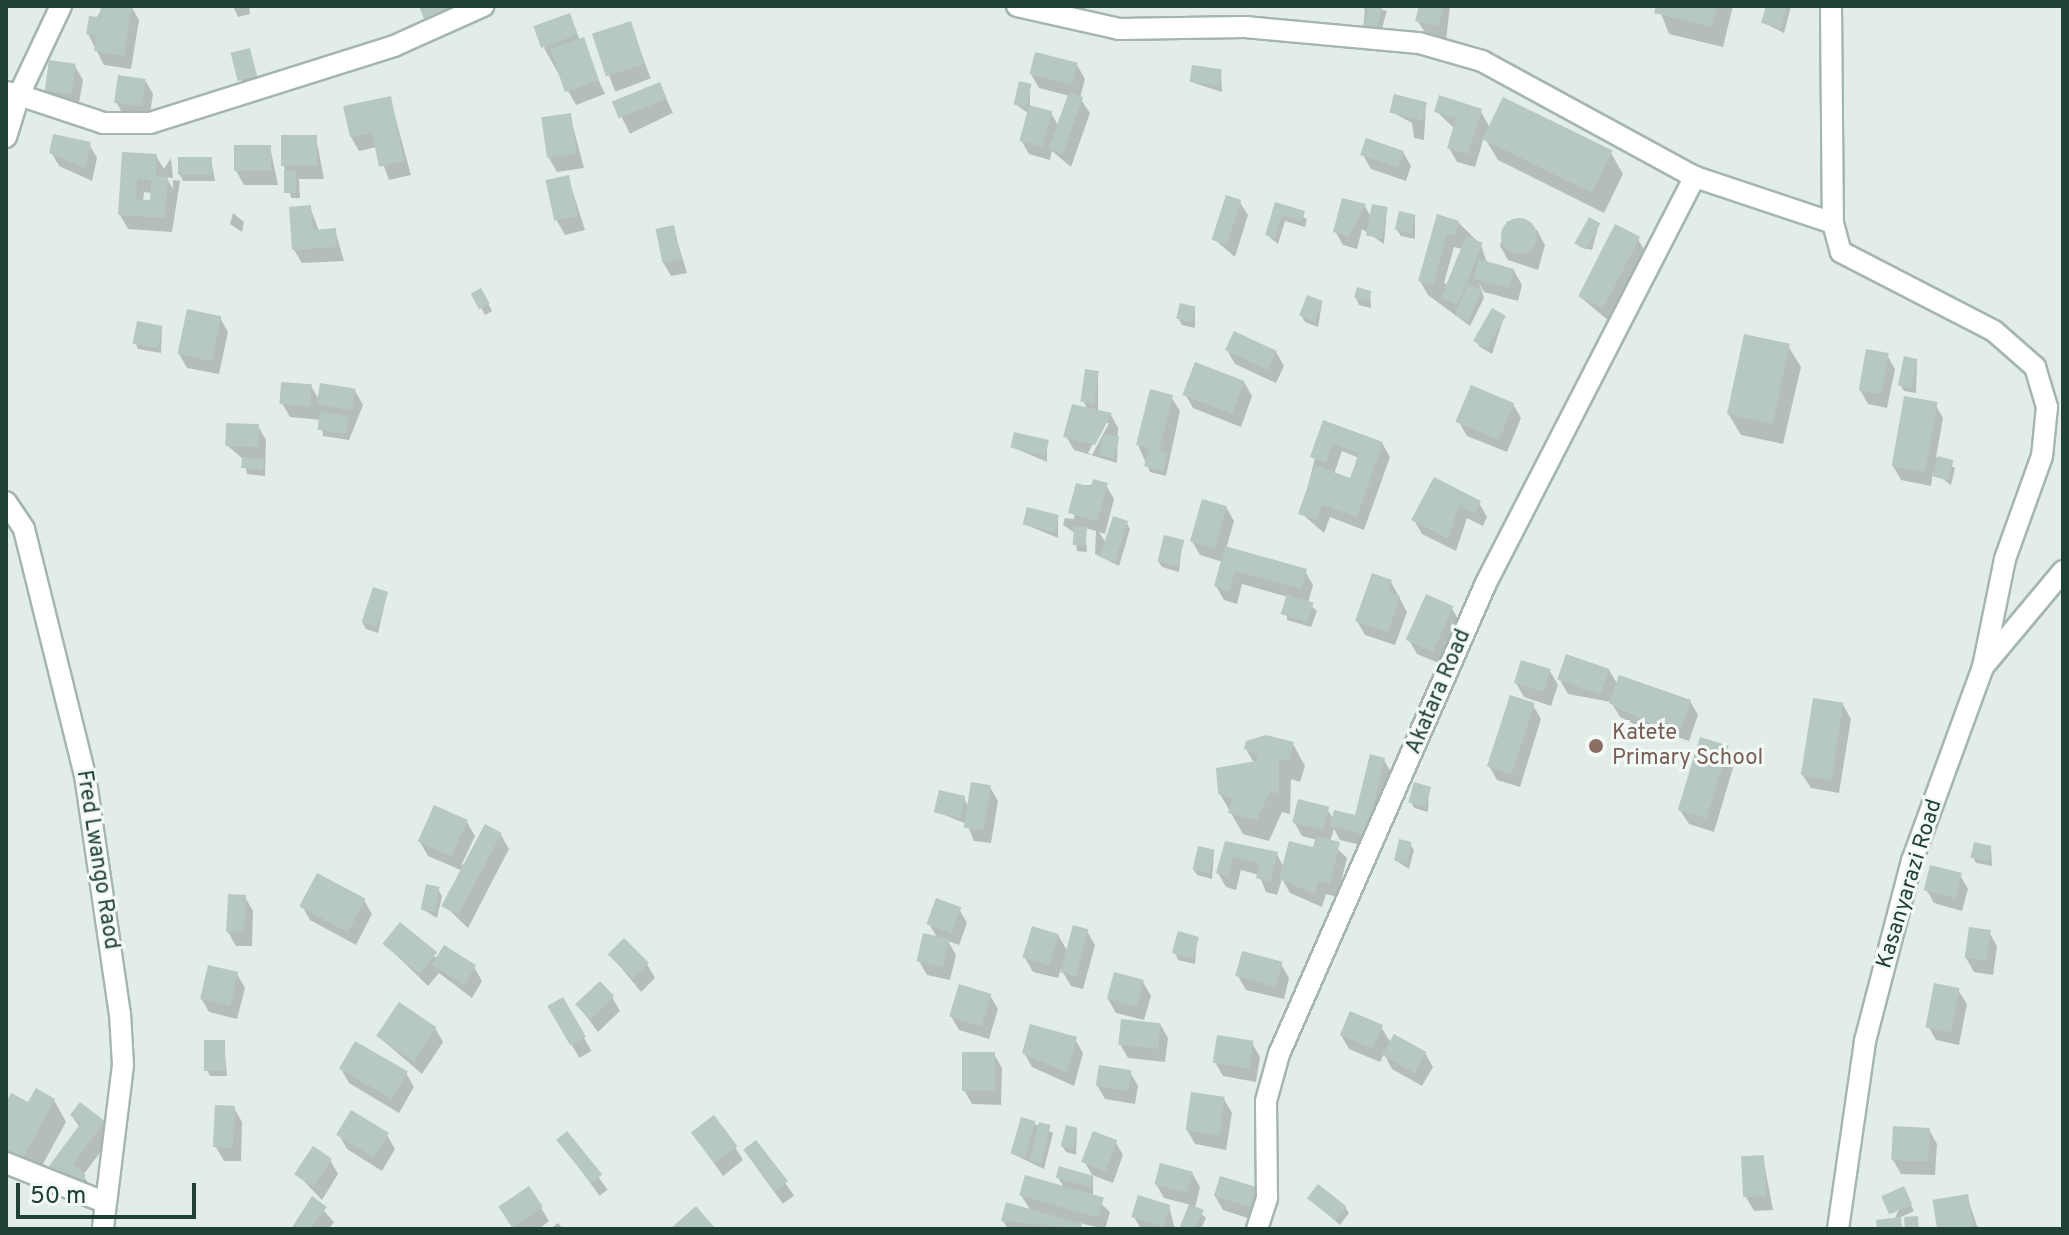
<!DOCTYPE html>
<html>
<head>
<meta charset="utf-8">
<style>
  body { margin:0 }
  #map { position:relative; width:2069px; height:1235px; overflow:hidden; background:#e2ede8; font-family:Overpass,sans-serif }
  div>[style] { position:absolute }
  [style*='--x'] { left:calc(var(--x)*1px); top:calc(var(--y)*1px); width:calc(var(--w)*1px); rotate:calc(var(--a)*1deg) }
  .shadow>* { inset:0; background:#0003; transform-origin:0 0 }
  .building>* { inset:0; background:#b7c8c1; transform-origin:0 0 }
  .round { border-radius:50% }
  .roads { filter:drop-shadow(2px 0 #a4b6af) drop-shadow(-2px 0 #a4b6af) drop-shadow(0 2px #a4b6af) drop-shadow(0 -2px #a4b6af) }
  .street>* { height:20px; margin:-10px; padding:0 10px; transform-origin:10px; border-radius:10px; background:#fff }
  .dots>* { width:22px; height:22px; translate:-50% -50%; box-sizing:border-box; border:4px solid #f3f9f6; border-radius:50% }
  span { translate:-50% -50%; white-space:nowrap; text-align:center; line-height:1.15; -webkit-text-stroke:6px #f3f9f6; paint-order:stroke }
  .street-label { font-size:22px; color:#204037 }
  .education-label { font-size:22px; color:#785e54 }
  .left { translate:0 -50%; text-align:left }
  .frame { position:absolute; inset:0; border:8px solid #204037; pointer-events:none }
  .scale { position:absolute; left:16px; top:1183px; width:180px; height:36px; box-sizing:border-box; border:4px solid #204037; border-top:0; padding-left:10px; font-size:24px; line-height:28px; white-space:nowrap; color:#204037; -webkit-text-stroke:6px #f3f9f6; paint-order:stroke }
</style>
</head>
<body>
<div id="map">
  <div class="shadow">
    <i style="clip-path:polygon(103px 6px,131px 6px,139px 20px,131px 69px,104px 65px,88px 34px)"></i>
    <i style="clip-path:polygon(233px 6px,249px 6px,250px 14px,238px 17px)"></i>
    <i style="clip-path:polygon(1365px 6px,1387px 11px,1378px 41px,1363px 31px)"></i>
    <i style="clip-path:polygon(1421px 6px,1450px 6px,1446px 40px,1426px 34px,1417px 20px)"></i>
    <i style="clip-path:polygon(1658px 6px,1733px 6px,1723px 47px,1669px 34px)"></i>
    <i style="clip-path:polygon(1768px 6px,1791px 6px,1784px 33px,1764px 23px)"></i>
    <i style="clip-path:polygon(569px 16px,605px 94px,576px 105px,544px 48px)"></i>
    <i style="left:630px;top:24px;width:58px;height:38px;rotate:69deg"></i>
    <i style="left:249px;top:50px;width:34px;height:16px;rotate:73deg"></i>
    <i style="clip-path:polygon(1077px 65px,1085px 79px,1080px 98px,1090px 113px,1071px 167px,1052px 151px,1050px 160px,1029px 154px,1021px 140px,1028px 113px,1015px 104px,1030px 86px,1030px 107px,1051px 113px,1059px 127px,1070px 96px,1039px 88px,1031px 74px)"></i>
    <i style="clip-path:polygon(75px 66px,83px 80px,78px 109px,54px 105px,46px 91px)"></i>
    <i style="clip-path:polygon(1221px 71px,1222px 92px,1191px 82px)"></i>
    <i style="clip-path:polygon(145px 80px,153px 94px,149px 120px,124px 116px,116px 102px)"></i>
    <i style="left:659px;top:84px;width:32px;height:48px;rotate:64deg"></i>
    <i style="clip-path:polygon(390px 98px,411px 175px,389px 180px,377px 147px,359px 151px,351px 137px)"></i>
    <i style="clip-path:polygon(1426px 104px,1424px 140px,1414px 138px,1412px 123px,1392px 112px)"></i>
    <i style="clip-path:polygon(1480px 110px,1490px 128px,1611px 153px,1623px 174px,1604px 213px,1498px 160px,1484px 137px,1475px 167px,1457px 162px,1449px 148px,1455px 129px,1436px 111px)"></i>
    <i style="clip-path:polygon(570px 115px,584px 168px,557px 172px,549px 158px)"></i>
    <i style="clip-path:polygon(316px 137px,324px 179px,299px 179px,300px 198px,291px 198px,284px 166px)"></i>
    <i style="clip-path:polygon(89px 144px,97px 158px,92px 181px,59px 166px,51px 152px)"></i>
    <i style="clip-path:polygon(270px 147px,278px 185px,244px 185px,236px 171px)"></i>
    <i style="clip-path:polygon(1403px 152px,1411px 166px,1406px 181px,1371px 169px,1363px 155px)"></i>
    <i style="clip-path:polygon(evenodd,124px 154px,156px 156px,164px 169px,171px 158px,173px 178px,166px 177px,173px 189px,173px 180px,183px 181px,180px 175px,211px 159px,215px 181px,180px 181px,172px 232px,128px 229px,120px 215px,124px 154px,144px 192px,152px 193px,152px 202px,143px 201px,144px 192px)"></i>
    <i style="clip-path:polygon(568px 177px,585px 230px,565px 235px,557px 221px)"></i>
    <i style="clip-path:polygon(1239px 201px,1248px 215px,1235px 257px,1215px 240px)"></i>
    <i style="clip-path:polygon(1343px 201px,1365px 206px,1371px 217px,1387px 209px,1384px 244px,1362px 229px,1357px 249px,1343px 245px,1335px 231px)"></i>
    <i style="clip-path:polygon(1276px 204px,1307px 219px,1305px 227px,1285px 221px,1278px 244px,1267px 235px)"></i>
    <i style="clip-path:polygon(310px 207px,319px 231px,335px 230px,344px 261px,302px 263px,294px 250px)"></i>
    <i style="clip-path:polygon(233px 213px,244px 222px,242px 232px,230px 224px)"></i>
    <i style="clip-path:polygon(1415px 217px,1415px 239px,1401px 236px,1397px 230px)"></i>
    <i style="clip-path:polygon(evenodd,1438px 217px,1458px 222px,1481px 245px,1487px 263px,1514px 271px,1522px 285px,1518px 301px,1484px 292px,1479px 283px,1484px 298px,1470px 326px,1428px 295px,1420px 281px,1438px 217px,1454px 247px,1462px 249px,1447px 284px,1444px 283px,1454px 247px)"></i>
    <i style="clip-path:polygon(1507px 221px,1537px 230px,1545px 245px,1538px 270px,1508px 260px,1500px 246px)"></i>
    <i style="clip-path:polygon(1599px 224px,1592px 250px,1580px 247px,1577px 243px)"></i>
    <i style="clip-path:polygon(673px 227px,687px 273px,671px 276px,663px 262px)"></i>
    <i style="clip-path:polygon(1638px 239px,1646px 253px,1610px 322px,1579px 296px)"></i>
    <i style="left:481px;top:291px;width:23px;height:8px;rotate:61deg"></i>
    <i style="clip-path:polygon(1370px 293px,1371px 308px,1359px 305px,1356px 298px)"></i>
    <i style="clip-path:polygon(1322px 303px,1318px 327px,1305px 322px,1301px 315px)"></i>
    <i style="clip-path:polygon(1195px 309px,1195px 328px,1182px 325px,1178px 318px)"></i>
    <i style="clip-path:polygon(1504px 317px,1492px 354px,1480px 347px,1476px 341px)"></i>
    <i style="clip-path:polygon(220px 318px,228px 332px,219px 374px,187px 368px,179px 354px)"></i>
    <i style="clip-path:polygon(162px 328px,161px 353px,138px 349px,135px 342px)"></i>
    <i style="clip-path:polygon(1788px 346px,1801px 367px,1783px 444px,1741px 435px,1728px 413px)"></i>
    <i style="clip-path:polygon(1227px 350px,1276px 352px,1284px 366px,1276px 383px,1235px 364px)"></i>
    <i style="clip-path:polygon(1887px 355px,1895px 369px,1887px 408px,1868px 404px,1860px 390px)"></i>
    <i style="clip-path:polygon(1917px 361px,1916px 393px,1904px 391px,1900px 384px)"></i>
    <i style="clip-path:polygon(evenodd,1098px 373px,1098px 412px,1111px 415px,1118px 428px,1117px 463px,1074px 450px,1066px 436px,1088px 410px,1084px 402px,1098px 373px,1104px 423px,1109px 423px,1092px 455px,1088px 453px,1104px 423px)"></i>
    <i style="clip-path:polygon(1244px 382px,1252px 396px,1241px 427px,1193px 408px,1185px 394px)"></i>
    <i style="clip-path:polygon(311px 386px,319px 400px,355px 391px,363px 405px,349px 440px,323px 436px,321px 420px,290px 417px,282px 403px)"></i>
    <i style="clip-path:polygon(1171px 397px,1180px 411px,1166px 476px,1150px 472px,1138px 445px)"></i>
    <i style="clip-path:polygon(1513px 404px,1521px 418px,1507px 452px,1467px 436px,1459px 422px)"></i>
    <i style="clip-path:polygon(1935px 404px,1943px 418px,1936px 457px,1955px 468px,1951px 485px,1933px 472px,1931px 486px,1901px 480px,1893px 466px)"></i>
    <i style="clip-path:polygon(evenodd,1324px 423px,1382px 443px,1390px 457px,1364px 530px,1330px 517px,1324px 533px,1301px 513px,1324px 423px,1342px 451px,1359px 458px,1351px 480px,1334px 474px,1342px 451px)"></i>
    <i style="clip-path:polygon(258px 426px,266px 440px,265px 476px,247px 474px,244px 460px,228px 446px)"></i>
    <i style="clip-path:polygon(1047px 442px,1047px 462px,1012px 447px)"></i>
    <i style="clip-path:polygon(1435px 479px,1479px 503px,1487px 517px,1483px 526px,1467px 518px,1456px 551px,1422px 534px,1414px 520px)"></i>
    <i style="clip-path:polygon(1077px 485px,1106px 485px,1114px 499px,1105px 534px,1099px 532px,1107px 545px,1126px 522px,1130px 529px,1119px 566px,1095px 554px,1096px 531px,1085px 528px,1087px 552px,1077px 551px,1075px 533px,1063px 525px,1065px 518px,1074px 519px)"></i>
    <i style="clip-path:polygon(1226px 507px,1234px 521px,1226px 549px,1305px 571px,1313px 585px,1308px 603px,1317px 611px,1311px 627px,1287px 620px,1288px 597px,1242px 584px,1237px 604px,1224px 600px,1216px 586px,1223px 562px,1200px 555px,1192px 541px)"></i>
    <i style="clip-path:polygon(1058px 517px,1058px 538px,1024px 524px)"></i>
    <i style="clip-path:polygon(1182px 542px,1179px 572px,1162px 567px,1158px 561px)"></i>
    <i style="clip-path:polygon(1391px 582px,1407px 612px,1395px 645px,1365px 635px,1357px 621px)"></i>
    <i style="clip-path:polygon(387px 594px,378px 633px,366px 629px,362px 622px)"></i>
    <i style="clip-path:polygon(1451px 607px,1459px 621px,1441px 664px,1417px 654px,1409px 640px)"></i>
    <i style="clip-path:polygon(1609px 670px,1618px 685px,1690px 701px,1698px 715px,1689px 741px,1669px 734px,1666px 740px,1620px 717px,1611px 702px,1568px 694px,1560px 680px)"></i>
    <i style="clip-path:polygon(1550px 671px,1558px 685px,1551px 706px,1524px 697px,1516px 683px)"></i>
    <i style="clip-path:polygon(1533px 705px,1541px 719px,1520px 787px,1497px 780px,1489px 766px)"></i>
    <i style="clip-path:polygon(1843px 705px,1851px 719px,1839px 793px,1811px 788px,1802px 774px)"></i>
    <i style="clip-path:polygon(1293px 744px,1305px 766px,1300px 782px,1291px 779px,1290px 814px,1282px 812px,1269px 841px,1243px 834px,1220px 794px,1254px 763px,1246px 749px)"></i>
    <i style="clip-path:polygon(1727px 747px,1735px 761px,1714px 832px,1689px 824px,1680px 810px)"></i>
    <i style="clip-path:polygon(1384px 760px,1392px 774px,1373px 848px,1340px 840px,1334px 829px,1330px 842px,1347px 858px,1337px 897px,1326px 894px,1322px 907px,1290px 893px,1282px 879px,1277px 895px,1266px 892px,1259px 875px,1241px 870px,1236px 890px,1226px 887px,1218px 873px,1226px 844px,1277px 854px,1284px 868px,1314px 850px,1317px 840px,1302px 836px,1294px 822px,1327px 809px,1334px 820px,1356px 818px)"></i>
    <i style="clip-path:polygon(990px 787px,998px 801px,991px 843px,974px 841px,967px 824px,937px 812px,964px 798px,969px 808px)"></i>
    <i style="clip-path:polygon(1429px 789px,1428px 812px,1414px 808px,1411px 802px)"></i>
    <i style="clip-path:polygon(467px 822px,475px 836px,461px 866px,501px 835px,509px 849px,468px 928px,445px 906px,463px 871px,428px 856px,420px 842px)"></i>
    <i style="clip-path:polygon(1410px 844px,1414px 850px,1409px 869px,1395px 860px)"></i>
    <i style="clip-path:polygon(1991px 848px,1992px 866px,1976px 863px,1973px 857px)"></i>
    <i style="clip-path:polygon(1214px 852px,1212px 879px,1197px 875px,1193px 869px)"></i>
    <i style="clip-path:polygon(1960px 875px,1968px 889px,1962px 911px,1934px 903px,1926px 889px)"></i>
    <i style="clip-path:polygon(438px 889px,442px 896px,437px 918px,422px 909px)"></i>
    <i style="clip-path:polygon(245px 897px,253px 911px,252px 946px,236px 946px,228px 932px)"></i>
    <i style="clip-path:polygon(364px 900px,372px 914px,356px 945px,310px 920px,302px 906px)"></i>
    <i style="clip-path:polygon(959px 909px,967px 923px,959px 945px,948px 941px,956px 955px,950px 980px,927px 975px,919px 961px,938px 939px,929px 924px)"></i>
    <i style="clip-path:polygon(1087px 931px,1095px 945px,1083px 989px,1071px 986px,1061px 969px,1058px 978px,1033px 972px,1025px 958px,1058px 935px,1068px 952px)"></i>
    <i style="clip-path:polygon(1989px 932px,1997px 946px,1993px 975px,1974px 972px,1966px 958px)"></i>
    <i style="clip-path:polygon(1197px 939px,1195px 964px,1178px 960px,1175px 953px)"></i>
    <i style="clip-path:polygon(385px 944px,474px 967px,482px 981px,472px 998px,439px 973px,428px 986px)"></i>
    <i style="clip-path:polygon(610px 954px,647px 964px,655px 978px,641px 992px)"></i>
    <i style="clip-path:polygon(1281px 964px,1289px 978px,1284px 999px,1246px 990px,1238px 976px)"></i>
    <i style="clip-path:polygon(237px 974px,245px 988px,237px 1019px,209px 1012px,201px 998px)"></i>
    <i style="clip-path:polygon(1143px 982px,1151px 996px,1144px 1020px,1116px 1013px,1108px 999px)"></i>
    <i style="clip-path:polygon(1958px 990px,1967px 1004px,1959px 1045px,1936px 1040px,1928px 1026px)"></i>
    <i style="clip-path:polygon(990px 995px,998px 1009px,989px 1039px,959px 1030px,951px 1016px)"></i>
    <i style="clip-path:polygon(612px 997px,620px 1011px,598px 1032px,577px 1004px)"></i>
    <i style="left:562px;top:1000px;width:59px;height:14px;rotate:60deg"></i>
    <i style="clip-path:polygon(1160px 1024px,1168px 1038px,1165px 1062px,1128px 1058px,1120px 1044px)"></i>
    <i style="clip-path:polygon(1381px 1027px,1391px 1043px,1425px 1053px,1433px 1067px,1422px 1086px,1392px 1069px,1384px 1054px,1380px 1062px,1349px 1049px,1341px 1035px)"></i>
    <i style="clip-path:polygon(435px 1028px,443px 1042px,422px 1074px,379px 1037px)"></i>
    <i style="clip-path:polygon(1075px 1039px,1083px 1053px,1074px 1086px,1032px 1067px,1024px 1053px)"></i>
    <i style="clip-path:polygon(224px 1042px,227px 1076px,210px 1076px,207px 1070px)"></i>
    <i style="clip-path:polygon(1252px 1043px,1260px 1057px,1256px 1082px,1223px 1076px,1215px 1062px)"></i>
    <i style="clip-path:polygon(994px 1054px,1002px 1068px,1001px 1105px,972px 1104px,964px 1090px)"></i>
    <i style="clip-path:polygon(341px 1069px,406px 1073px,414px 1087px,399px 1113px,349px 1083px)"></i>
    <i style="clip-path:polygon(1130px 1072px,1138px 1086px,1135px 1104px,1105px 1099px,1097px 1085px)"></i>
    <i style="clip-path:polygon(1224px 1099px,1232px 1113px,1226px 1150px,1195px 1144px,1187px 1130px)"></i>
    <i style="clip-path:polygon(54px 1100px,66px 1122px,32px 1184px,6px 1133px,6px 1106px)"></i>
    <i style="clip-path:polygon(234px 1108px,242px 1122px,241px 1161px,224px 1161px,216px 1147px)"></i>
    <i style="clip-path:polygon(72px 1116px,104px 1123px,112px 1137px,83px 1175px,93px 1190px,60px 1180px,52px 1166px,80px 1128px)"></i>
    <i style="clip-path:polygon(1033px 1123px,1053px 1133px,1044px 1169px,1013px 1154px)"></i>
    <i style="clip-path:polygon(1077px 1130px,1076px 1155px,1066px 1152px,1062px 1146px)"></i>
    <i style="clip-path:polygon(1929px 1130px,1937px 1144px,1935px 1175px,1901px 1174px,1893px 1160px)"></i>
    <i style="clip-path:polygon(693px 1133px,735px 1147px,743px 1160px,723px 1176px)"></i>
    <i style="left:567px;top:1134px;width:69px;height:10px;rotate:54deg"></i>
    <i style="clip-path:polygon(339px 1135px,387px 1135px,395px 1149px,382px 1171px,347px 1149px)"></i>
    <i style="clip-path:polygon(1115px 1141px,1123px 1155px,1113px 1183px,1092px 1175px,1084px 1161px)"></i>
    <i style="left:756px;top:1143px;width:65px;height:14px;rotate:54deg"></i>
    <i style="clip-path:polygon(1763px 1157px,1773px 1210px,1754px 1211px,1746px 1197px)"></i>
    <i style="clip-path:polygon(330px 1160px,338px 1174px,322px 1200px,297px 1174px)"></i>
    <i style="clip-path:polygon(1192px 1173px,1200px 1187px,1195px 1208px,1206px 1218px,1201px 1229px,1181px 1229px,1191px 1205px,1164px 1198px,1156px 1184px)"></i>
    <i style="clip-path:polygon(1093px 1177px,1093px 1196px,1110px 1212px,1105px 1229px,1079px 1223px,1083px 1229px,1008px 1229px,1003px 1221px,1031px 1211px,1021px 1195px,1064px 1187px,1058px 1178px)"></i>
    <i style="clip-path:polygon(1254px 1189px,1262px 1203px,1257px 1221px,1223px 1210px,1215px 1196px)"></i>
    <i style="clip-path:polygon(1906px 1195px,1914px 1211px,1895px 1220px,1905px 1229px,1879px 1229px,1894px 1220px)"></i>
    <i style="clip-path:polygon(1967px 1196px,1978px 1229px,1939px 1229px,1935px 1201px)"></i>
    <i style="clip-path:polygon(313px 1199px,334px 1222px,329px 1229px,292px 1229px)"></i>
    <i style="clip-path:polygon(1310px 1199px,1345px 1207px,1349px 1213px,1340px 1225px)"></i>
    <i style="clip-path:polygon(1169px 1206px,1175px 1229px,1141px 1229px,1134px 1217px)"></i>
    <i style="clip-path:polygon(541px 1208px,549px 1221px,539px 1229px,514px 1229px,508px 1222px)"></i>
    <i style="clip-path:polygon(558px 1223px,563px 1229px,550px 1229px)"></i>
  </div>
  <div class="building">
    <i style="clip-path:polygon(101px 6px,132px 6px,124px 56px,94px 51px,96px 36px,86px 34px,89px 16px,99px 17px)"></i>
    <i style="clip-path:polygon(419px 6px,461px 6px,424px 19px)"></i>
    <i style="clip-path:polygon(1357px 6px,1383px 6px,1375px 36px,1361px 32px,1368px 10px)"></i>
    <i style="clip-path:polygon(1419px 6px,1444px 6px,1438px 27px,1415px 21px)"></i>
    <i style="clip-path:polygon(1656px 6px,1717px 6px,1712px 27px,1654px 13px)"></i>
    <i style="clip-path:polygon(1766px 6px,1787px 6px,1781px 28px,1761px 23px)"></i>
    <i style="left:570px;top:13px;width:23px;height:39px;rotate:70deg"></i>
    <i style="left:631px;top:21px;width:45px;height:41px;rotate:72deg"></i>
    <i style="left:584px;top:37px;width:46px;height:36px;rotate:71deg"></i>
    <i style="left:250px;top:48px;width:29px;height:20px;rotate:76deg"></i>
    <i style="left:1035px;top:52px;width:44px;height:23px;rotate:14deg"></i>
    <i style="left:49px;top:60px;width:27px;height:31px;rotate:8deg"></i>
    <i style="left:1192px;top:65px;width:30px;height:17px;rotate:8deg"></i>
    <i style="left:118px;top:75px;width:28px;height:28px;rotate:8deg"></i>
    <i style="left:1019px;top:81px;width:13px;height:24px;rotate:13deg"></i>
    <i style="left:660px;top:82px;width:18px;height:52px;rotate:68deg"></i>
    <i style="left:1069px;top:92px;width:15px;height:60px;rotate:20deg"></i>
    <i style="left:1394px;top:94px;width:34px;height:19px;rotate:14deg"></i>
    <i style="clip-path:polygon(1439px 95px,1482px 109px,1468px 154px,1447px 148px,1456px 118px,1434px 112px)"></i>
    <i style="clip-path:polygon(391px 96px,404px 161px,379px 167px,372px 133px,350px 137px,343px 106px)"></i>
    <i style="left:1503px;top:97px;width:122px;height:47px;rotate:26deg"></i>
    <i style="left:1029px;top:105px;width:24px;height:37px;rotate:15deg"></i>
    <i style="left:571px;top:113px;width:41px;height:30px;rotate:82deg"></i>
    <i style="clip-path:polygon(53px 134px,91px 142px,85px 168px,49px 153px)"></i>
    <i style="left:281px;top:135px;width:36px;height:31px"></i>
    <i style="left:1366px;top:138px;width:40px;height:18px;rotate:19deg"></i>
    <i style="left:234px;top:145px;width:37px;height:26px"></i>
    <i style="clip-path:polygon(evenodd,122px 152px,157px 154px,156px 176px,168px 177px,165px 218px,118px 215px,122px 152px,137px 179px,151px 180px,150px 200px,136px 199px,137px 179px)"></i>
    <i style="left:178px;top:157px;width:34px;height:18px"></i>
    <i style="left:284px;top:170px;width:12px;height:23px"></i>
    <i style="left:569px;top:175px;width:42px;height:24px;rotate:78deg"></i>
    <i style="left:1226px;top:195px;width:16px;height:47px;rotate:18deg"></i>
    <i style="clip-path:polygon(1342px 198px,1366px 204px,1349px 236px,1333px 232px)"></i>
    <i style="clip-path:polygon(1275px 202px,1305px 211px,1302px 221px,1282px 215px,1275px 238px,1265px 235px)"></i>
    <i style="left:1372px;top:204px;width:16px;height:32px;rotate:11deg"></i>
    <i style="clip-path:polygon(311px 205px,313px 230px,336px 228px,337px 247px,292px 250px,289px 207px)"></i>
    <i style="left:1399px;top:211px;width:17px;height:19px;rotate:13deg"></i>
    <i style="clip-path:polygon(1437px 214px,1459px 221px,1455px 236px,1447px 234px,1433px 285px,1418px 281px)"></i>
    <i style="left:1589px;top:217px;width:13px;height:30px;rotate:29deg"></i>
    <i class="round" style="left:1501px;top:218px;width:36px;height:36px"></i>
    <i style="left:1615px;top:224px;width:28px;height:81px;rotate:27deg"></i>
    <i style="left:674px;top:225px;width:35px;height:19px;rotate:78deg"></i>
    <i style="left:1466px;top:236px;width:18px;height:67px;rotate:22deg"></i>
    <i style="left:1479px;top:259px;width:37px;height:20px;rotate:16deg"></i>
    <i style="left:1468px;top:284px;width:15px;height:34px;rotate:23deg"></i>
    <i style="left:1357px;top:287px;width:15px;height:11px;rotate:16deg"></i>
    <i style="left:481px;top:288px;width:18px;height:12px;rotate:61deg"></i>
    <i style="left:1307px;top:295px;width:17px;height:22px;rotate:21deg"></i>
    <i style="left:1180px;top:303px;width:16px;height:16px;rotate:14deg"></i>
    <i style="left:1492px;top:308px;width:16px;height:38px;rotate:30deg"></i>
    <i style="left:187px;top:309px;width:35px;height:46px;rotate:12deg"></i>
    <i style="left:137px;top:321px;width:26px;height:23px;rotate:11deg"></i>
    <i style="left:1234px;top:331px;width:47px;height:21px;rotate:25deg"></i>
    <i style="left:1744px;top:334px;width:47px;height:82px;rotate:12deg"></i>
    <i style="left:1866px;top:349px;width:23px;height:42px;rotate:10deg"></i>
    <i style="left:1904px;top:356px;width:14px;height:30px;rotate:12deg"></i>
    <i style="left:1195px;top:362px;width:53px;height:35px;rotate:21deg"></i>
    <i style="left:1085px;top:369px;width:14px;height:33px;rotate:8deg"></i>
    <i style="left:281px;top:382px;width:31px;height:22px;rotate:4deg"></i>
    <i style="left:320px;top:383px;width:36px;height:22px;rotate:9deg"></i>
    <i style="left:1471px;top:385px;width:47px;height:40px;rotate:23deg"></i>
    <i style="clip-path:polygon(1150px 389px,1173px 395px,1159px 450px,1167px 453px,1163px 471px,1144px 466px,1149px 448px,1136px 445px)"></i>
    <i style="left:1904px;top:396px;width:34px;height:71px;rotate:10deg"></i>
    <i style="clip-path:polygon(1072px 404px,1112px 413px,1095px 445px,1063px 437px)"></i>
    <i style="left:320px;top:412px;width:29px;height:18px;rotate:8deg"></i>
    <i style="clip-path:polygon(1323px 420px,1383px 442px,1357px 517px,1322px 505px,1317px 520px,1298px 514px,1315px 465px,1350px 478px,1359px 453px,1332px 444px,1326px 463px,1310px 457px)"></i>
    <i style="left:226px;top:423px;width:33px;height:23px;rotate:2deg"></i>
    <i style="left:1014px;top:432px;width:36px;height:16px;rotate:13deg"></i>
    <i style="left:1104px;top:433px;width:16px;height:22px;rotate:15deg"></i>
    <i style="left:1938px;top:456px;width:16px;height:21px;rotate:15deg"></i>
    <i style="left:242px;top:457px;width:22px;height:11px;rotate:5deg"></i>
    <i style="clip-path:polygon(1434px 477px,1481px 501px,1475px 514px,1459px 505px,1448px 539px,1411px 520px)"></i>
    <i style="clip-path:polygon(1093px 479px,1108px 483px,1097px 521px,1068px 513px,1076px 483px,1091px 487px)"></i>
    <i style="left:1202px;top:499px;width:26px;height:44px;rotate:16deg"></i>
    <i style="left:1027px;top:507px;width:33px;height:18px;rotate:14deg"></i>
    <i style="left:1113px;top:516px;width:16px;height:43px;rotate:18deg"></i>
    <i style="left:1074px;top:526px;width:13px;height:19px;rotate:4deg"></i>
    <i style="left:1164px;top:535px;width:21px;height:27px;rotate:14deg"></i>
    <i style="clip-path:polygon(1225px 546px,1307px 569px,1301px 589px,1235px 571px,1229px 591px,1214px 586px)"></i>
    <i style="clip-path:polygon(1372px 573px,1392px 580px,1388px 592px,1400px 596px,1388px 632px,1355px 621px)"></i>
    <i style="left:373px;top:587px;width:16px;height:37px;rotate:18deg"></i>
    <i style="left:1287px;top:594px;width:28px;height:21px;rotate:18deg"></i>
    <i style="left:1426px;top:594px;width:30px;height:50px;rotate:24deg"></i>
    <i style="left:1566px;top:654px;width:46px;height:27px;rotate:19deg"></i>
    <i style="left:1521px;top:660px;width:31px;height:24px;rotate:17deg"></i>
    <i style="clip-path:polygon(1619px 675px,1691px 700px,1681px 728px,1661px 721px,1658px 728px,1609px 703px)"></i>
    <i style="left:1510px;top:695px;width:26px;height:75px;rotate:18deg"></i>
    <i style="left:1813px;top:698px;width:31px;height:78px;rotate:9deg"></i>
    <i style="clip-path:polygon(1266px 735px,1294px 742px,1289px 761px,1279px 759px,1279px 794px,1270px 791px,1257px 820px,1228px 813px,1232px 799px,1218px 794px,1216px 768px,1256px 761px,1258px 754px,1244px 749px,1246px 741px)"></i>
    <i style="left:1700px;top:737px;width:30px;height:76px;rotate:17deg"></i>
    <i style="clip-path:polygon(1370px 754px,1385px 758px,1366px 835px,1330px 826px,1334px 810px,1355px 815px)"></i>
    <i style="left:971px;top:782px;width:20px;height:46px;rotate:9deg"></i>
    <i style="left:1414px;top:782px;width:18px;height:21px;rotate:16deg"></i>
    <i style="left:939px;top:790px;width:27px;height:23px;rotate:13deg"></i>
    <i style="left:1298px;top:799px;width:32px;height:24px;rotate:14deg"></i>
    <i style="left:434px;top:805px;width:37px;height:40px;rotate:24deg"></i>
    <i style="left:485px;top:824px;width:19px;height:93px;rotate:28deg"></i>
    <i style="clip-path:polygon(1316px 836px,1340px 842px,1330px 884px,1319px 881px,1315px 894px,1279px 879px,1289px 841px,1313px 847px)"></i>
    <i style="left:1399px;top:839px;width:13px;height:22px;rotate:13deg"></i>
    <i style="clip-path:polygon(1225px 841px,1278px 852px,1270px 882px,1256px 878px,1260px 864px,1233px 857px,1228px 877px,1216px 873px)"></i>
    <i style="left:1974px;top:842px;width:18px;height:16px;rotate:13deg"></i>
    <i style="left:1198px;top:846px;width:17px;height:24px;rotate:13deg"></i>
    <i style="left:1930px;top:865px;width:33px;height:26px;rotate:14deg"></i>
    <i style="left:317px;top:873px;width:55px;height:38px;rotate:28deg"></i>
    <i style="left:426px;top:884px;width:14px;height:26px;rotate:12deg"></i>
    <i style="left:228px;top:894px;width:18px;height:38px;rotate:3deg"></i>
    <i style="left:936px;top:898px;width:27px;height:28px;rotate:20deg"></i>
    <i style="left:400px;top:922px;width:48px;height:28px;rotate:39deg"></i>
    <i style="left:1073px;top:925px;width:16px;height:49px;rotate:15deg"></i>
    <i style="left:1032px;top:926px;width:28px;height:33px;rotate:17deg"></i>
    <i style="left:1969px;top:927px;width:22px;height:31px;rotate:8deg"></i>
    <i style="left:1178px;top:931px;width:22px;height:23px;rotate:16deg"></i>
    <i style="left:923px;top:933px;width:27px;height:29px;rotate:13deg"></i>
    <i style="left:624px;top:938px;width:35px;height:23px;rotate:45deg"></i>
    <i style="left:444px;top:945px;width:38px;height:23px;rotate:32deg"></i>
    <i style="left:1242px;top:951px;width:42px;height:26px;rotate:15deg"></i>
    <i style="left:208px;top:965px;width:31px;height:35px;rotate:13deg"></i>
    <i style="left:1114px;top:972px;width:31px;height:28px;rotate:15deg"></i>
    <i style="left:600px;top:981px;width:21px;height:34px;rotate:47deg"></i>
    <i style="left:1934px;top:983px;width:26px;height:45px;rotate:11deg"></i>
    <i style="left:959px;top:984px;width:34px;height:34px;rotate:17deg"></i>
    <i style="left:563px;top:997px;width:46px;height:18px;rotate:60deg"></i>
    <i style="left:399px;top:1002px;width:45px;height:41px;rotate:34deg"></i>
    <i style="left:1350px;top:1011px;width:36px;height:26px;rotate:23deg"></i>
    <i style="left:1121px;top:1019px;width:40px;height:26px;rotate:6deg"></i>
    <i style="clip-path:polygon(1030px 1024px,1077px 1037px,1067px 1073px,1022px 1053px)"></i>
    <i style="left:1394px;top:1034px;width:37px;height:24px;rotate:29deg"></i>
    <i style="left:1217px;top:1035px;width:37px;height:28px;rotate:9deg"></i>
    <i style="left:225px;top:1040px;width:31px;height:21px;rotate:90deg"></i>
    <i style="left:355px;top:1041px;width:61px;height:32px;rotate:30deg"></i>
    <i style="left:962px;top:1052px;width:33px;height:39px"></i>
    <i style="left:1099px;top:1065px;width:33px;height:21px;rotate:9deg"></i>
    <i style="clip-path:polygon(36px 1088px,55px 1099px,20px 1164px,6px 1156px,6px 1102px,11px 1093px,28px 1102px)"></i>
    <i style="left:1191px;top:1092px;width:34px;height:39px;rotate:8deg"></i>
    <i style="clip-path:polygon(80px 1102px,105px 1121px,73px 1164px,86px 1175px,77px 1187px,49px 1166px,81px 1123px,70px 1115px)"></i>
    <i style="left:215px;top:1105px;width:20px;height:42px;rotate:3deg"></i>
    <i style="left:351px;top:1110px;width:44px;height:29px;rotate:31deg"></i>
    <i style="left:714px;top:1115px;width:39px;height:29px;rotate:53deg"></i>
    <i style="left:1021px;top:1117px;width:15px;height:38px;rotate:16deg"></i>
    <i style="left:1039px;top:1122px;width:12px;height:40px;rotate:14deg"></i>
    <i style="left:1066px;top:1125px;width:12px;height:22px;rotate:14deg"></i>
    <i style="left:1893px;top:1126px;width:37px;height:34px;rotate:3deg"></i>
    <i style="left:567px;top:1131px;width:56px;height:14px;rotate:51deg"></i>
    <i style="left:1093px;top:1131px;width:26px;height:33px;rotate:21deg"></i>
    <i style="left:756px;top:1140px;width:52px;height:16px;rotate:52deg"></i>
    <i style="left:313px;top:1146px;width:23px;height:34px;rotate:34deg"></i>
    <i style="left:1764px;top:1155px;width:41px;height:23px;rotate:87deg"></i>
    <i style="left:1160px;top:1163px;width:34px;height:22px;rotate:15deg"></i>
    <i style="left:1059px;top:1166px;width:36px;height:12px;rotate:16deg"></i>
    <i style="left:1025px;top:1175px;width:82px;height:21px;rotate:16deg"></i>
    <i style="left:1220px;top:1176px;width:38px;height:21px;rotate:17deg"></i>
    <i style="left:1318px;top:1184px;width:36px;height:18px;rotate:38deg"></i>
    <i style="left:529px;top:1186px;width:25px;height:37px;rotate:56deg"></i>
    <i style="left:1904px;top:1186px;width:20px;height:25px;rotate:66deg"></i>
    <i style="left:1968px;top:1194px;width:33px;height:36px;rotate:81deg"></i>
    <i style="left:1138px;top:1195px;width:34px;height:23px;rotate:17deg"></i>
    <i style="clip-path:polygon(312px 1196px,327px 1207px,310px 1229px,291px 1229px)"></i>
    <i style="clip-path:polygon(1006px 1202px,1082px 1224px,1080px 1229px,1001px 1221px)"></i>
    <i style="clip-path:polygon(1189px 1204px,1204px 1210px,1195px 1229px,1179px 1229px)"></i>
    <i style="clip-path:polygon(696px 1206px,716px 1229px,670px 1229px)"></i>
    <i style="left:1918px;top:1216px;width:13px;height:14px;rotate:86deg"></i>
    <i style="clip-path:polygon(1901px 1217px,1902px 1229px,1877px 1229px,1876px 1220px)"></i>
  </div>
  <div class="roads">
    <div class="street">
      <i style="--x:61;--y:6;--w:98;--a:115.3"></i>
      <i style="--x:19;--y:95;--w:89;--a:18.4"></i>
      <i style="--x:103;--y:123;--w:47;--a:0"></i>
      <i style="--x:150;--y:123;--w:256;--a:-17.5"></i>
      <i style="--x:394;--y:46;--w:98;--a:-24.2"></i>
      <i style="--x:1017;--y:6;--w:105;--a:12.7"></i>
      <i style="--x:1119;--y:29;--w:126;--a:-0.9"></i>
      <i style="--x:1245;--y:27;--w:175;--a:5.3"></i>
      <i style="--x:1419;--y:43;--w:66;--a:15.9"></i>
      <i style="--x:1482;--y:61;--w:243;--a:28.6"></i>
      <i style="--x:1695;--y:177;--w:145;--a:18.4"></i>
      <i style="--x:1831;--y:6;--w:217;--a:89.5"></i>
      <i style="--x:1833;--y:223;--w:30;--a:75"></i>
      <i style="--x:1841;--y:252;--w:172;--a:27.3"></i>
      <i style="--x:1994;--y:331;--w:55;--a:41.3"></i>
      <i style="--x:2035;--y:367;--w:42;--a:73.3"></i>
      <i style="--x:2047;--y:407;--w:49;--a:95.8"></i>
      <i style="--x:2042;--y:456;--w:109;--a:109.8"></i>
      <i style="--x:2005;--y:559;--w:110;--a:101.5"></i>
      <i style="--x:6;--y:137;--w:44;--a:-72.8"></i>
      <i style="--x:19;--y:95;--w:12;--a:-166"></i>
      <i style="--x:6;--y:502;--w:32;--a:56"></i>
      <i style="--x:24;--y:529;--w:253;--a:76.1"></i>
      <i style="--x:85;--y:775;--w:242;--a:81.7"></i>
      <i style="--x:120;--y:1014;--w:51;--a:86.6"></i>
      <i style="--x:123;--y:1065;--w:165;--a:97"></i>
      <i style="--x:6;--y:1163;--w:105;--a:21.7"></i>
      <i style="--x:1257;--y:1229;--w:33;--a:-72"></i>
      <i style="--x:1267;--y:1198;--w:97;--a:-90.6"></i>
      <i style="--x:1266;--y:1101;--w:49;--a:-74.5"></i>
      <i style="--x:1279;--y:1054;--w:514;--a:-66.27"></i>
      <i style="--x:1486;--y:583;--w:457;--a:-62.8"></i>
      <i style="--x:1838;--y:1229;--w:190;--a:-81.8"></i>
      <i style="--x:1865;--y:1041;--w:186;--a:-75.4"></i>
      <i style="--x:1912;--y:861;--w:207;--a:-69.9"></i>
      <i style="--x:1983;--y:667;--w:125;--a:-50.2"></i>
    </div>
  </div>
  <div class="dots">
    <i style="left:1596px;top:746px;background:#8d6e63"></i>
  </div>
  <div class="street-label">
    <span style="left:1439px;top:692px;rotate:-67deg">Akatara Road</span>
    <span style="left:97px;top:860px;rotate:81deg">Fred Lwango Raod</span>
    <span style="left:1910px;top:884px;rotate:-73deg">Kasanyarazi Road</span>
  </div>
  <div class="education-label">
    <span class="left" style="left:1612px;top:746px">Katete<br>Primary School</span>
  </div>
  <div class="frame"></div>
  <div class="scale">50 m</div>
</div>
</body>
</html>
